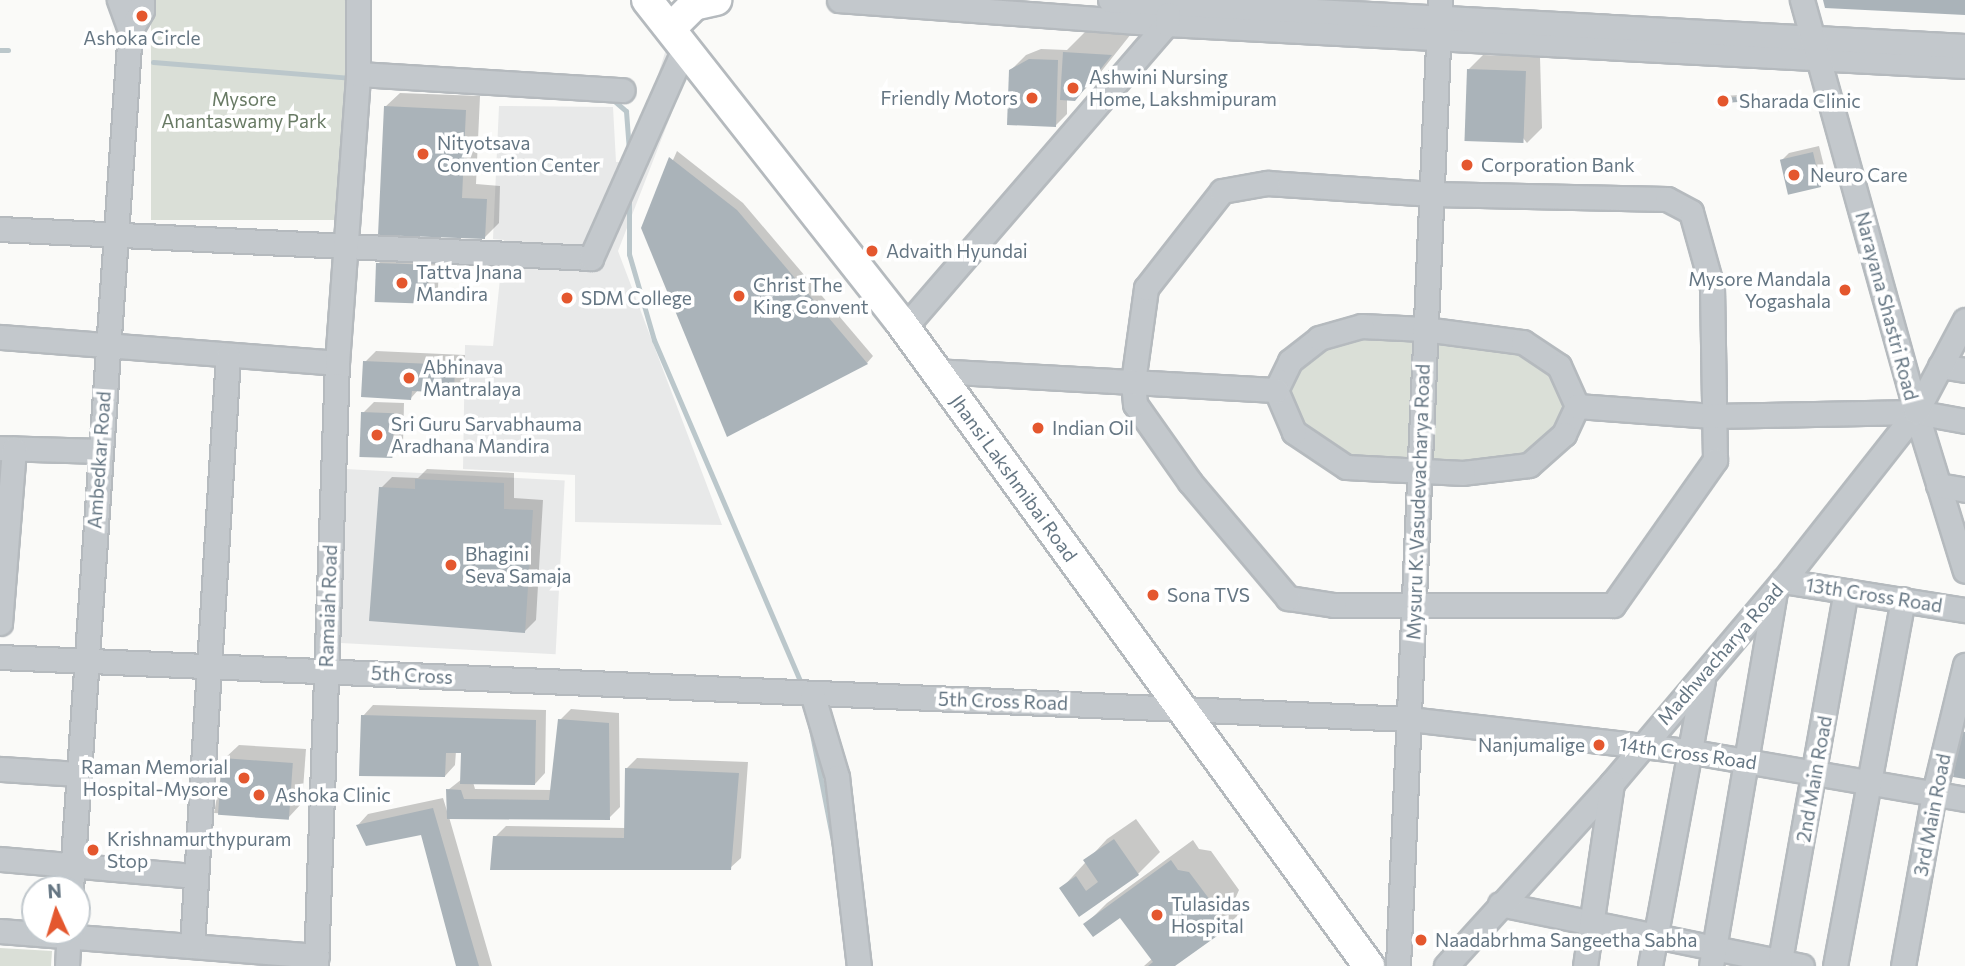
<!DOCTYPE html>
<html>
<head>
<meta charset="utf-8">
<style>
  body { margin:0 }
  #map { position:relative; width:1965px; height:966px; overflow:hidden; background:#fafaf8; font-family:Commissioner,sans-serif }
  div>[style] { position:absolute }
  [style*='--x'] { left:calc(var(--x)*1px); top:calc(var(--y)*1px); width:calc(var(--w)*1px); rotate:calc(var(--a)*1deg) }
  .built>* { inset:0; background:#e8e9e9; transform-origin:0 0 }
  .green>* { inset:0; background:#dadfd7; transform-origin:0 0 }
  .shadow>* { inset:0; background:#0003 }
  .stream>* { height:5px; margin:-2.5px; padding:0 2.5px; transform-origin:2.5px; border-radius:2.5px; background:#bbc7cb }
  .building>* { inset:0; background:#aab3b9; transform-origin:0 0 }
  .roads { filter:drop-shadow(2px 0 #b5babe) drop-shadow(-2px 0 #b5babe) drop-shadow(0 2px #b5babe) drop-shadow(0 -2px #b5babe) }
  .minor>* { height:23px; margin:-11.5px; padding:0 11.5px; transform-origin:11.5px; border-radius:11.5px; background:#c3c8cc }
  .major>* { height:30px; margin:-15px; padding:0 15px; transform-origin:15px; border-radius:15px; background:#fff }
  .dots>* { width:19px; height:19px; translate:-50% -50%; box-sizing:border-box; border:4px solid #fff; border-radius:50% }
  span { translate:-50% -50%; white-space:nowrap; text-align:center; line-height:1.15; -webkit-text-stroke:7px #fff; paint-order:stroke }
  .poi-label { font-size:19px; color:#657683 }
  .left { translate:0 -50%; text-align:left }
  .right { translate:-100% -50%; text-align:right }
  .park-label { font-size:19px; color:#687a64 }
  .street-label { font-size:19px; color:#657683 }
  .north { position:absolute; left:21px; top:875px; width:70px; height:70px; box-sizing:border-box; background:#fff; border:2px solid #c1c8cd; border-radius:50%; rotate:356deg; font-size:19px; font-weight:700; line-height:28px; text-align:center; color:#657683 }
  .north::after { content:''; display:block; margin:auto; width:24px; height:32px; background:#e4572e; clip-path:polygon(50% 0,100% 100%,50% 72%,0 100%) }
</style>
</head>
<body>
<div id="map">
  <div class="built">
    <i style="clip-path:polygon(667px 46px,688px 71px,618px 251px,722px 525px,575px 522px,575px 475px,463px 469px,465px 345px,493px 346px,504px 240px,493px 239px,499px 106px,613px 107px,616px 162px,631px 162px)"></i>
    <i style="left:345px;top:469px;width:220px;height:174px;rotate:3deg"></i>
  </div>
  <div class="green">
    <i style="left:151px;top:0;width:196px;height:220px"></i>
    <i style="clip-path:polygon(1414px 338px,1409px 458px,1350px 457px,1293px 420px,1289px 384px,1324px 347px,1346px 339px)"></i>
    <i style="clip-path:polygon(1433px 338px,1518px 350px,1548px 370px,1566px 405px,1545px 439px,1516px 460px,1428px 464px)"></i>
    <i style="clip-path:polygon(0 948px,52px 951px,51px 966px,0 966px)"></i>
  </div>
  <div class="shadow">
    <i style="clip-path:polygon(1086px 31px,1131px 34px,1096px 78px,1075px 99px,1067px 99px,1067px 114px,1056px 125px,1010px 71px,1026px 55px,1041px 49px,1067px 50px)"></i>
    <i style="clip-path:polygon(1483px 55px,1540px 57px,1542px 128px,1527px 143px,1469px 69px)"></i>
    <i style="clip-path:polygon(400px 93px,480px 96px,476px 184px,500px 186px,499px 223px,484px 238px,385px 107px)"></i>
    <i style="clip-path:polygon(1740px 95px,1725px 108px,1720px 99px,1723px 96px)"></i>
    <i style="clip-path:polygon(1819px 146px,1827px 178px,1820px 185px,1782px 160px,1789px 153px)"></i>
    <i style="clip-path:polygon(677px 151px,743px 203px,873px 356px,867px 363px,643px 228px)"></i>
    <i style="clip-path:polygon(389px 253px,439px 255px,438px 290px,427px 301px,378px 264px)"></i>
    <i style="clip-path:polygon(376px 351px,465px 355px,464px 380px,454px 391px,419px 389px,411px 398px,365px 362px)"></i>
    <i style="clip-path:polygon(374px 402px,404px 403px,403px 445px,393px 455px,363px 413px)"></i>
    <i style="clip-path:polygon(427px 469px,514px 473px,514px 498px,543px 500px,536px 620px,525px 631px,381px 488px,392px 477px,418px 478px)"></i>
    <i style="clip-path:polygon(373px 705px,546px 710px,545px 773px,535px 784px,473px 782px,475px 789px,552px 790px,560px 720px,571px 709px,619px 713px,620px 807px,609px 818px,449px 817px,492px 966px,457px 966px,422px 833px,358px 825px,368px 814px,443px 798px,447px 811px,448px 790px,462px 779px,463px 751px,456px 751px,455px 765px,445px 776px,363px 716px)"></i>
    <i style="clip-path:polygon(239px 745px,306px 749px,302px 803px,288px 818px,214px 813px,224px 759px)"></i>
    <i style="clip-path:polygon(637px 758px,748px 762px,741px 858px,730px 868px,495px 837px,506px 826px,626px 828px,627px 768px)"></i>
    <i style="clip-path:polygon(1136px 819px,1160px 852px,1138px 874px,1080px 915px,1061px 889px,1107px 839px)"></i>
    <i style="clip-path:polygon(1193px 840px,1199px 849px,1211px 851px,1239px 890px,1235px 899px,1244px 909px,1223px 930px,1172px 966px,1144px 966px,1153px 958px,1121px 915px,1086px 924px,1107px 903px)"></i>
  </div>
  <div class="stream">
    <i style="--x:0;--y:50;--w:8;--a:0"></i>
    <i style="--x:153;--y:62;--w:201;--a:4.6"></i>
    <i style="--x:611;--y:98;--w:20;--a:41"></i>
    <i style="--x:626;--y:111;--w:40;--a:85.7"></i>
    <i style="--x:629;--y:196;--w:58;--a:90"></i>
    <i style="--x:629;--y:254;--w:90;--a:73.8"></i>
    <i style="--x:654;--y:340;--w:378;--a:66.8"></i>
    <i style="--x:810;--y:724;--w:130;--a:78.9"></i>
  </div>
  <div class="building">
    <i style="clip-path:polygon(1823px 0,1965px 0,1965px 15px,1825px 8px)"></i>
    <i style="clip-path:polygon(1063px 52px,1112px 55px,1075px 101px,1060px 100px)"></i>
    <i style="clip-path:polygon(1029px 59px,1058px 60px,1056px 127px,1007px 125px,1009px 70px)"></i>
    <i style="left:1467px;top:69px;width:59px;height:72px;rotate:2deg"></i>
    <i style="clip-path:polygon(1737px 97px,1738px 102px,1726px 103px,1726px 109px,1719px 110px,1718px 98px)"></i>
    <i style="clip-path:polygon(384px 106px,466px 110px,462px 198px,487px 199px,485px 239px,378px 235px)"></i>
    <i style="left:1813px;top:152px;width:36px;height:34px;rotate:77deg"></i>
    <i style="clip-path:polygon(669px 157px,737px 210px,868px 364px,727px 437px,641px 228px)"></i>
    <i style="left:376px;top:263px;width:53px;height:39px;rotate:2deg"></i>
    <i style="clip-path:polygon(363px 361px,455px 365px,454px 393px,412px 391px,411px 400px,361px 397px)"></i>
    <i style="left:361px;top:412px;width:33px;height:45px;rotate:2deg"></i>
    <i style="clip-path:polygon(415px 479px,504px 483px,504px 509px,533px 510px,525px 633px,369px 621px,379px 487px,415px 489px)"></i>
    <i style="clip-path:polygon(361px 715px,536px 720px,535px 785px,460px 784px,461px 753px,446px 753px,445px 777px,359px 776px)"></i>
    <i style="clip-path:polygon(558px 719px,609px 723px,610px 820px,447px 819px,446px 789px,461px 790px,464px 799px,549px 800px)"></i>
    <i style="clip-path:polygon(1960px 731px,1965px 732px,1965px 779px,1953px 777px)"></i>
    <i style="left:222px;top:758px;width:71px;height:57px;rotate:4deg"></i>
    <i style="clip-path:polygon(625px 768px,739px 773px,731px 870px,490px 870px,493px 836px,624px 838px)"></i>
    <i style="clip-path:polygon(433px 808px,479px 966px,456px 966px,421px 835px,366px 846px,356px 825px)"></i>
    <i style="clip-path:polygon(1114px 839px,1139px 875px,1079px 917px,1059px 888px,1076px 876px,1086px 891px,1098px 882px,1083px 860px)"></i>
    <i style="clip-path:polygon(1171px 860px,1178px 870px,1189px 872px,1219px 912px,1215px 921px,1224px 931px,1175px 966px,1148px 966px,1153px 962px,1120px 918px,1093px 937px,1083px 924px)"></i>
  </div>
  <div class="roads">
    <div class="minor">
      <i style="--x:119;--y:0;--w:33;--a:70"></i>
      <i style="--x:839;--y:0;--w:329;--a:4.2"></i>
      <i style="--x:1167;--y:24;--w:799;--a:3.01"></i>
      <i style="--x:1110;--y:0;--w:856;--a:3.08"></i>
      <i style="--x:1802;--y:0;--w:427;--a:74.5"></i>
      <i style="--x:1916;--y:412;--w:166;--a:72.9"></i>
      <i style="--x:358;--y:74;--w:265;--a:3.5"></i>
      <i style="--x:1267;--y:183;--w:166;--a:3.8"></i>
      <i style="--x:1433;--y:194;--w:234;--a:1.2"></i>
      <i style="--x:1667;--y:199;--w:27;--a:28"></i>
      <i style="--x:1691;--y:212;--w:78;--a:74.4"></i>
      <i style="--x:1712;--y:287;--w:173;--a:89"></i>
      <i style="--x:1715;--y:460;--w:177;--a:125.1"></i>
      <i style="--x:1613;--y:605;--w:279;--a:180"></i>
      <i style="--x:1334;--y:605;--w:47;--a:-171.3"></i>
      <i style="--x:1288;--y:598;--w:152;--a:-130.2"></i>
      <i style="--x:1190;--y:482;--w:95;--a:-125.2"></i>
      <i style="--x:1135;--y:404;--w:22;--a:-95"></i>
      <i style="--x:1133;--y:382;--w:95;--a:-82.1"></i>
      <i style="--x:1146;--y:288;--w:123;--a:-51.9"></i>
      <i style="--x:1222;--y:191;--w:46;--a:-10.1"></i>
      <i style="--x:0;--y:229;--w:592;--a:2.81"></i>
      <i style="--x:591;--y:258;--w:233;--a:-66"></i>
      <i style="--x:1361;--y:326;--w:63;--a:2.7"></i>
      <i style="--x:1424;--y:329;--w:100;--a:7.5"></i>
      <i style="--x:1523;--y:342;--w:43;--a:33.7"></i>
      <i style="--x:1559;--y:366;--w:44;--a:65.8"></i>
      <i style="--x:1577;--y:406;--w:31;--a:115"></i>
      <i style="--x:1564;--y:434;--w:47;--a:138.5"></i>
      <i style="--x:1529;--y:465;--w:66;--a:173.1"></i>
      <i style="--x:1463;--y:473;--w:117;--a:-177.1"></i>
      <i style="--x:1346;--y:467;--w:63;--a:-146.1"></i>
      <i style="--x:1294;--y:432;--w:46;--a:-113.2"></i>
      <i style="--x:1276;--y:390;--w:32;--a:-64"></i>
      <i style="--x:1290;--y:361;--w:37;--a:-38"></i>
      <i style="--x:1319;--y:338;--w:44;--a:-15.9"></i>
      <i style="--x:905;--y:327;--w:401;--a:-49.2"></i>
      <i style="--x:1167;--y:24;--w:10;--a:-84"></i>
      <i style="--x:0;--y:337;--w:338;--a:4.4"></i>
      <i style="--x:1940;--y:366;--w:25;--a:9"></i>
      <i style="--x:936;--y:371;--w:341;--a:3.2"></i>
      <i style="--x:1577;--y:406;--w:136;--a:4.2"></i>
      <i style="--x:1713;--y:416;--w:203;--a:-1.1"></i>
      <i style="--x:1916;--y:412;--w:50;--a:10.4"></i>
      <i style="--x:0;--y:448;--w:99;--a:1.7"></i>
      <i style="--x:1938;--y:485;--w:27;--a:10"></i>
      <i style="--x:1783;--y:581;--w:184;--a:9.1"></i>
      <i style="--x:0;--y:623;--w:175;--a:-85.4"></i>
      <i style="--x:0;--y:657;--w:1410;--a:2.52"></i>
      <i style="--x:1409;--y:719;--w:280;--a:6.6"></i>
      <i style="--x:1687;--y:751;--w:282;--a:9.8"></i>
      <i style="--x:812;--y:693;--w:88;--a:73.4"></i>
      <i style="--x:837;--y:777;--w:190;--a:83.4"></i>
      <i style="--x:0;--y:769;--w:78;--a:3.7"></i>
      <i style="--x:0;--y:859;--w:196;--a:5"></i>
      <i style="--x:71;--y:889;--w:860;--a:-86.07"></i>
      <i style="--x:130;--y:31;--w:24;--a:-60"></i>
      <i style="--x:142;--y:10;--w:10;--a:-90"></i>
      <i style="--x:1500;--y:904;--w:308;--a:11.6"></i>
      <i style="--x:0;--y:931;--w:318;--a:4.5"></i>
      <i style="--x:192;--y:946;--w:591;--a:-86.51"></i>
      <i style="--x:67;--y:966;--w:35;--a:-87"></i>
      <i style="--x:316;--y:966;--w:603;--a:-88.01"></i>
      <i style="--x:337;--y:363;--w:290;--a:-85.8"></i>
      <i style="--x:358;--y:74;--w:74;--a:-90"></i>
      <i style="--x:1398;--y:966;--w:967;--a:-87.51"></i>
      <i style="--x:1446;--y:966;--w:247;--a:-47.8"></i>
      <i style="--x:1612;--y:783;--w:265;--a:-49.8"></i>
      <i style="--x:1783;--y:581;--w:215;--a:-51.8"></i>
      <i style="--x:1916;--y:412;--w:104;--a:-62"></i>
      <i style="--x:1585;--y:966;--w:185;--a:-81.6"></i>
      <i style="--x:1650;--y:966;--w:291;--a:-79.5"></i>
      <i style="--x:1711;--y:966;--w:378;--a:-80.3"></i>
      <i style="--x:1779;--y:966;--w:381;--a:-79.9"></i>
      <i style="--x:1835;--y:966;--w:373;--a:-79.5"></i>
      <i style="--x:1903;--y:966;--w:176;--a:-79.8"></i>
      <i style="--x:1934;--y:793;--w:132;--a:-76.4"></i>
    </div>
    <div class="major">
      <i style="--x:647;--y:0;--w:407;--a:51.8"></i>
      <i style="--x:899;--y:320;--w:799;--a:53.96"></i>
      <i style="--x:672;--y:27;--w:31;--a:-45"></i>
      <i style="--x:694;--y:5;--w:23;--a:-13"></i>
    </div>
  </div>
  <div class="dots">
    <i style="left:142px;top:16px;background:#e4572e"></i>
    <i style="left:1073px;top:88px;background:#e4572e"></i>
    <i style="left:1032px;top:98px;background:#e4572e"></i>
    <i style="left:1723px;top:101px;background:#e4572e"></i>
    <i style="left:423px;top:154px;background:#e4572e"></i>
    <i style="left:1467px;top:165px;background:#e4572e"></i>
    <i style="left:1794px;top:175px;background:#e4572e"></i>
    <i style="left:872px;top:251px;background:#e4572e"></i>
    <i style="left:402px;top:283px;background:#e4572e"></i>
    <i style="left:1845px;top:290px;background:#e4572e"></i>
    <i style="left:739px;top:296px;background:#e4572e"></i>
    <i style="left:567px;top:298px;background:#e4572e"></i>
    <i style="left:409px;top:378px;background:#e4572e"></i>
    <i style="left:1038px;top:428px;background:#e4572e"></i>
    <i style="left:377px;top:435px;background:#e4572e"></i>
    <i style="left:451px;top:565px;background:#e4572e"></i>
    <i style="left:1153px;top:595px;background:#e4572e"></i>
    <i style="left:1599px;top:745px;background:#e4572e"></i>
    <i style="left:244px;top:778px;background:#e4572e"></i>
    <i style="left:259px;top:795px;background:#e4572e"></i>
    <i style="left:93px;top:850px;background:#e4572e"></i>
    <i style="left:1157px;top:915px;background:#e4572e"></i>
    <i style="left:1421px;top:940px;background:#e4572e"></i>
  </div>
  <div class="poi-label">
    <span style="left:142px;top:38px">Ashoka Circle</span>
    <span class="left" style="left:1089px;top:88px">Ashwini Nursing<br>Home, Lakshmipuram</span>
    <span class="right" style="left:1018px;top:98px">Friendly Motors</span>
    <span class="left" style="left:1739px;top:101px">Sharada Clinic</span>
    <span class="left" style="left:437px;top:154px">Nityotsava<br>Convention Center</span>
    <span class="left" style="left:1481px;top:165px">Corporation Bank</span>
    <span class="left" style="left:1810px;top:175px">Neuro Care</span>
    <span class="left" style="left:886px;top:251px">Advaith Hyundai</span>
    <span class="left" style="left:416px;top:283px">Tattva Jnana<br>Mandira</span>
    <span class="right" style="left:1831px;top:290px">Mysore Mandala<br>Yogashala</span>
    <span class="left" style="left:753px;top:296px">Christ The<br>King Convent</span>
    <span class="left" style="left:581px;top:298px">SDM College</span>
    <span class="left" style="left:423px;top:378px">Abhinava<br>Mantralaya</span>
    <span class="left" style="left:391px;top:435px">Sri Guru Sarvabhauma<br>Aradhana Mandira</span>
    <span class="left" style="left:1052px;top:428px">Indian Oil</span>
    <span class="left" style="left:465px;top:565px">Bhagini<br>Seva Samaja</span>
    <span class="left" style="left:1167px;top:595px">Sona TVS</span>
    <span class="right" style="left:1585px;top:745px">Nanjumalige</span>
    <span class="right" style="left:228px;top:778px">Raman Memorial<br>Hospital-Mysore</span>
    <span class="left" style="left:275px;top:795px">Ashoka Clinic</span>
    <span class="left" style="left:107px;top:850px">Krishnamurthypuram<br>Stop</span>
    <span class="left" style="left:1171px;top:915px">Tulasidas<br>Hospital</span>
    <span class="left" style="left:1435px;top:940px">Naadabrhma Sangeetha Sabha</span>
  </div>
  <div class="park-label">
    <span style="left:244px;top:110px">Mysore<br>Anantaswamy Park</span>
  </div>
  <div class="street-label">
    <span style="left:1887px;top:306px;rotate:75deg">Narayana Shastri Road</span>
    <span style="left:99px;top:460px;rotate:-86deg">Ambedkar Road</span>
    <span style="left:1014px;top:478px;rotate:54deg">Jhansi Lakshmibai Road</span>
    <span style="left:1418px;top:502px;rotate:-88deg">Mysuru K. Vasudevacharya Road</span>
    <span style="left:1874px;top:595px;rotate:9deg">13th Cross Road</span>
    <span style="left:328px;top:606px;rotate:-88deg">Ramaiah Road</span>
    <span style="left:1720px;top:654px;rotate:-49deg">Madhwacharya Road</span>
    <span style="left:412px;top:675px;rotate:3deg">5th Cross</span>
    <span style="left:1003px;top:701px;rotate:2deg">5th Cross Road</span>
    <span style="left:1688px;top:753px;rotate:8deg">14th Cross Road</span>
    <span style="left:1814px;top:779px;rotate:-80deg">2nd Main Road</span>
    <span style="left:1932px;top:815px;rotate:-79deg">3rd Main Road</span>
  </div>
  <div class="north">N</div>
</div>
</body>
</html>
